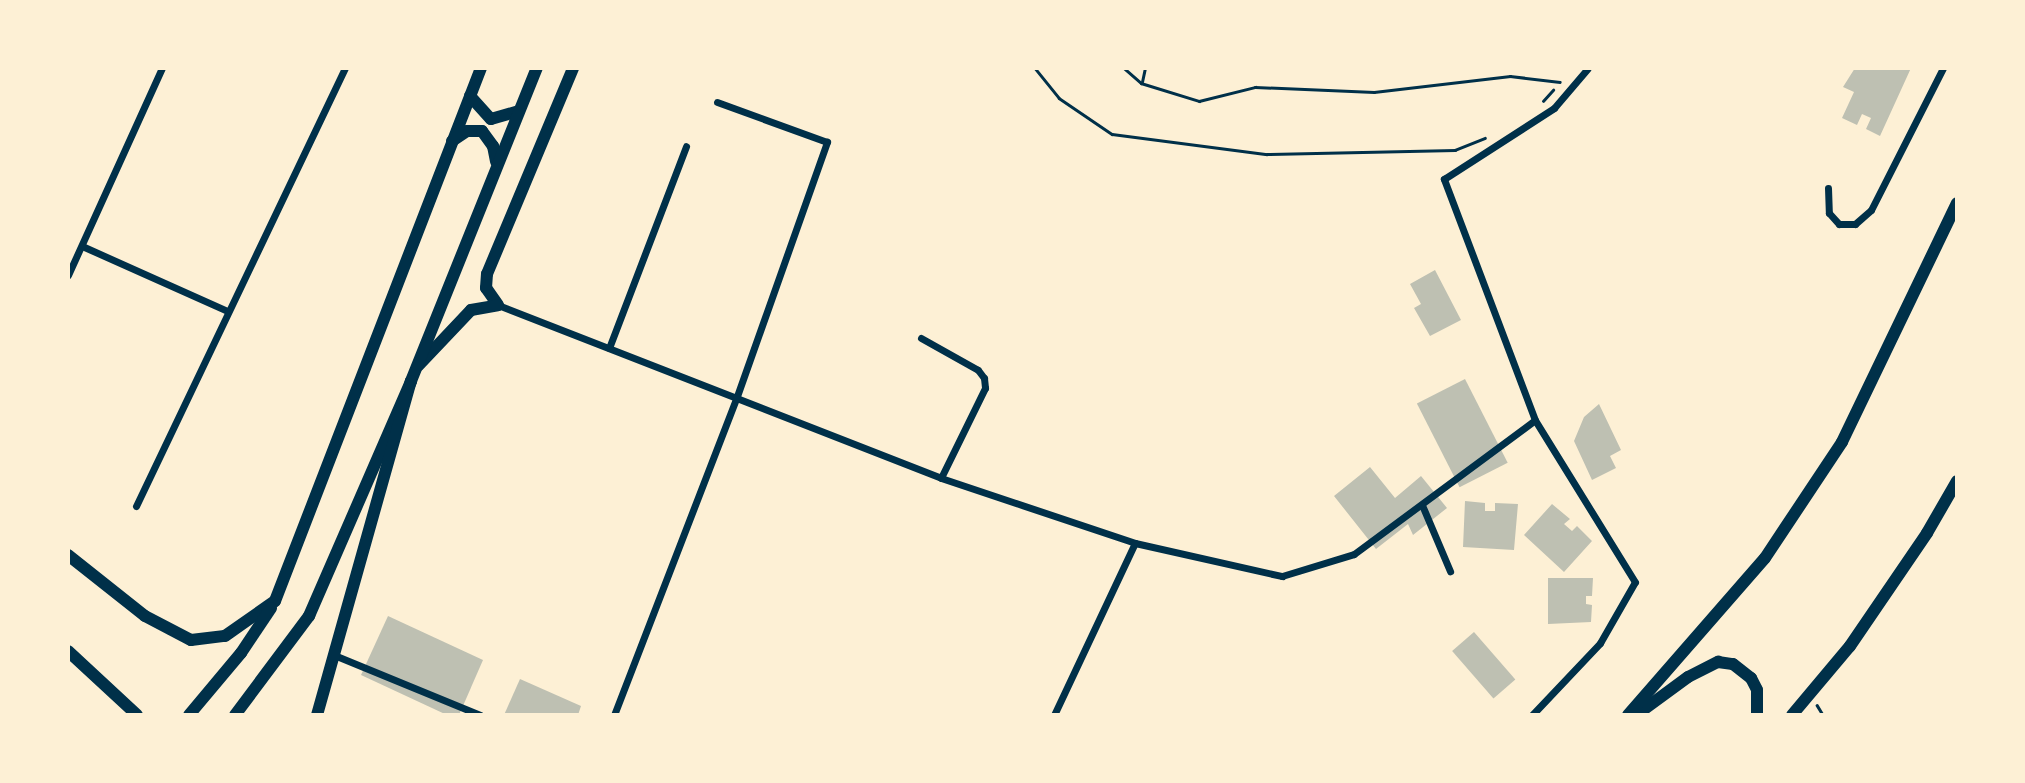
<!DOCTYPE html>
<html>
<head>
<meta charset="utf-8">
<style>
  body { margin:0 }
  #map { position:relative; width:2025px; height:783px; overflow:hidden; background:#fdf0d5; font-family:Overpass,sans-serif }
  div>[style] { position:absolute }
  [style*='--x'] { left:calc(var(--x)*1px); top:calc(var(--y)*1px); width:calc(var(--w)*1px); rotate:calc(var(--a)*1deg) }
  .building>* { inset:0; background:#bec0b2; transform-origin:0 0 }
  .path>* { height:2.5px; margin:-1.25px; padding:0 1.25px; transform-origin:1.25px; border-radius:1.25px; background:#003049 }
  .minor>* { height:7px; margin:-3.5px; padding:0 3.5px; transform-origin:3.5px; border-radius:3.5px; background:#003049 }
  .primary>* { height:12px; margin:-6px; padding:0 6px; transform-origin:6px; border-radius:6px; background:#003049 }
  .trunk>* { height:12px; margin:-6px; padding:0 6px; transform-origin:6px; border-radius:6px; background:#003049 }
  span { translate:-50% -50%; white-space:nowrap; text-align:center; line-height:1.15; -webkit-text-stroke:5px #fdf0d5; paint-order:stroke }
  .frame { position:absolute; inset:0; border:70px solid #fdf0d5; pointer-events:none }
</style>
</head>
<body>
<div id="map">
  <div class="building">
    <i style="clip-path:polygon(1855px 68px,1911px 68px,1880px 136px,1866px 129px,1871px 118px,1862px 114px,1857px 125px,1842px 118px,1854px 92px,1843px 87px)"></i>
    <i style="clip-path:polygon(1435px 270px,1461px 320px,1430px 336px,1414px 308px,1421px 304px,1410px 284px)"></i>
    <i style="left:1465px;top:379px;width:94px;height:54px;rotate:63deg"></i>
    <i style="clip-path:polygon(1599px 404px,1621px 450px,1610px 456px,1616px 468px,1592px 480px,1574px 441px,1584px 417px)"></i>
    <i style="clip-path:polygon(1370px 467px,1395px 498px,1421px 476px,1447px 508px,1413px 535px,1408px 524px,1376px 549px,1334px 496px)"></i>
    <i style="clip-path:polygon(1465px 501px,1485px 503px,1485px 511px,1495px 511px,1495px 503px,1518px 504px,1514px 550px,1463px 547px)"></i>
    <i style="clip-path:polygon(1552px 504px,1570px 519px,1564px 524px,1572px 531px,1577px 526px,1592px 541px,1564px 572px,1524px 535px)"></i>
    <i style="clip-path:polygon(1548px 578px,1593px 578px,1592px 596px,1586px 596px,1586px 604px,1592px 605px,1591px 622px,1548px 624px)"></i>
    <i style="clip-path:polygon(388px 616px,483px 660px,459px 715px,447px 715px,361px 675px)"></i>
    <i style="left:1474px;top:632px;width:63px;height:29px;rotate:49deg"></i>
    <i style="clip-path:polygon(520px 679px,581px 706px,578px 715px,504px 715px)"></i>
  </div>
  <div class="path">
    <i style="--x:1035;--y:68;--w:38;--a:51"></i>
    <i style="--x:1059;--y:98;--w:64;--a:34.2"></i>
    <i style="--x:1112;--y:134;--w:156;--a:7.4"></i>
    <i style="--x:1267;--y:154;--w:188;--a:-1.2"></i>
    <i style="--x:1455;--y:150;--w:32;--a:-22"></i>
    <i style="--x:1124;--y:68;--w:23;--a:41"></i>
    <i style="--x:1141;--y:83;--w:61;--a:17.2"></i>
    <i style="--x:1199;--y:101;--w:58;--a:-14"></i>
    <i style="--x:1255;--y:87;--w:119;--a:2.4"></i>
    <i style="--x:1374;--y:92;--w:137;--a:-6.7"></i>
    <i style="--x:1510;--y:76;--w:50;--a:6.8"></i>
    <i style="--x:1142;--y:82;--w:14;--a:-78"></i>
    <i style="--x:1543;--y:101;--w:15;--a:-48"></i>
    <i style="--x:1817;--y:705;--w:12;--a:59"></i>
  </div>
  <div class="minor">
    <i style="--x:1828;--y:188;--w:25;--a:88"></i>
    <i style="--x:1829;--y:213;--w:15;--a:48"></i>
    <i style="--x:1839;--y:224;--w:16;--a:0"></i>
    <i style="--x:1855;--y:224;--w:21;--a:-41"></i>
    <i style="--x:1871;--y:210;--w:159;--a:-63.1"></i>
    <i style="--x:82;--y:246;--w:159;--a:24.1"></i>
    <i style="--x:68;--y:275;--w:227;--a:-65.6"></i>
    <i style="--x:498;--y:305;--w:476;--a:21.3"></i>
    <i style="--x:941;--y:478;--w:205;--a:18.5"></i>
    <i style="--x:1135;--y:543;--w:151;--a:12.7"></i>
    <i style="--x:1282;--y:576;--w:75;--a:-17"></i>
    <i style="--x:1354;--y:554;--w:225;--a:-36.5"></i>
    <i style="--x:921;--y:338;--w:65;--a:29.3"></i>
    <i style="--x:978;--y:370;--w:10;--a:53"></i>
    <i style="--x:984;--y:378;--w:10;--a:84"></i>
    <i style="--x:985;--y:388;--w:100;--a:116.1"></i>
    <i style="--x:609;--y:348;--w:216;--a:-69.1"></i>
    <i style="--x:1422;--y:505;--w:72;--a:67"></i>
    <i style="--x:136;--y:506;--w:485;--a:-64.5"></i>
    <i style="--x:334;--y:655;--w:158;--a:22.3"></i>
    <i style="--x:614;--y:715;--w:339;--a:-68.9"></i>
    <i style="--x:736;--y:399;--w:273;--a:-70.5"></i>
    <i style="--x:827;--y:142;--w:117;--a:-160"></i>
    <i style="--x:1054;--y:715;--w:190;--a:-64.8"></i>
    <i style="--x:1532;--y:715;--w:99;--a:-46.6"></i>
    <i style="--x:1600;--y:643;--w:70;--a:-60.2"></i>
    <i style="--x:1635;--y:582;--w:190;--a:-121.7"></i>
    <i style="--x:1535;--y:420;--w:258;--a:-110.7"></i>
    <i style="--x:1444;--y:179;--w:131;--a:-32.8"></i>
    <i style="--x:1554;--y:108;--w:52;--a:-49.6"></i>
  </div>
  <div class="primary">
    <i style="--x:470;--y:96;--w:31;--a:48"></i>
    <i style="--x:491;--y:119;--w:29;--a:-16"></i>
    <i style="--x:452;--y:141;--w:18;--a:-34"></i>
    <i style="--x:467;--y:131;--w:15;--a:0"></i>
    <i style="--x:482;--y:131;--w:19;--a:54"></i>
    <i style="--x:493;--y:146;--w:16;--a:79"></i>
    <i style="--x:498;--y:305;--w:21;--a:-125"></i>
    <i style="--x:486;--y:288;--w:14;--a:-86"></i>
    <i style="--x:487;--y:274;--w:223;--a:-67.3"></i>
    <i style="--x:418;--y:366;--w:77;--a:-46.6"></i>
    <i style="--x:471;--y:310;--w:27;--a:-10"></i>
    <i style="--x:275;--y:601;--w:571;--a:-68.87"></i>
    <i style="--x:309;--y:616;--w:256;--a:-66.5"></i>
    <i style="--x:411;--y:381;--w:337;--a:-68.1"></i>
  </div>
  <div class="trunk">
    <i style="--x:68;--y:555;--w:98;--a:38.4"></i>
    <i style="--x:145;--y:616;--w:52;--a:27.6"></i>
    <i style="--x:191;--y:640;--w:34;--a:-7"></i>
    <i style="--x:225;--y:636;--w:61;--a:-35"></i>
    <i style="--x:68;--y:651;--w:94;--a:42.8"></i>
    <i style="--x:1639;--y:713;--w:61;--a:-36.3"></i>
    <i style="--x:1688;--y:677;--w:34;--a:-27"></i>
    <i style="--x:1718;--y:662;--w:15;--a:8"></i>
    <i style="--x:1733;--y:664;--w:23;--a:38"></i>
    <i style="--x:1751;--y:678;--w:13;--a:63"></i>
    <i style="--x:1757;--y:690;--w:25;--a:90"></i>
    <i style="--x:189;--y:715;--w:81;--a:-50"></i>
    <i style="--x:241;--y:653;--w:54;--a:-56.3"></i>
    <i style="--x:235;--y:715;--w:124;--a:-53.2"></i>
    <i style="--x:317;--y:715;--w:347;--a:-74.3"></i>
    <i style="--x:1628;--y:715;--w:208;--a:-48.9"></i>
    <i style="--x:1765;--y:558;--w:139;--a:-56.4"></i>
    <i style="--x:1842;--y:442;--w:265;--a:-64.3"></i>
    <i style="--x:1792;--y:715;--w:90;--a:-50"></i>
    <i style="--x:1850;--y:646;--w:137;--a:-55.7"></i>
    <i style="--x:1927;--y:533;--w:60;--a:-60"></i>
  </div>
  <div class="frame"></div>
</div>
</body>
</html>
